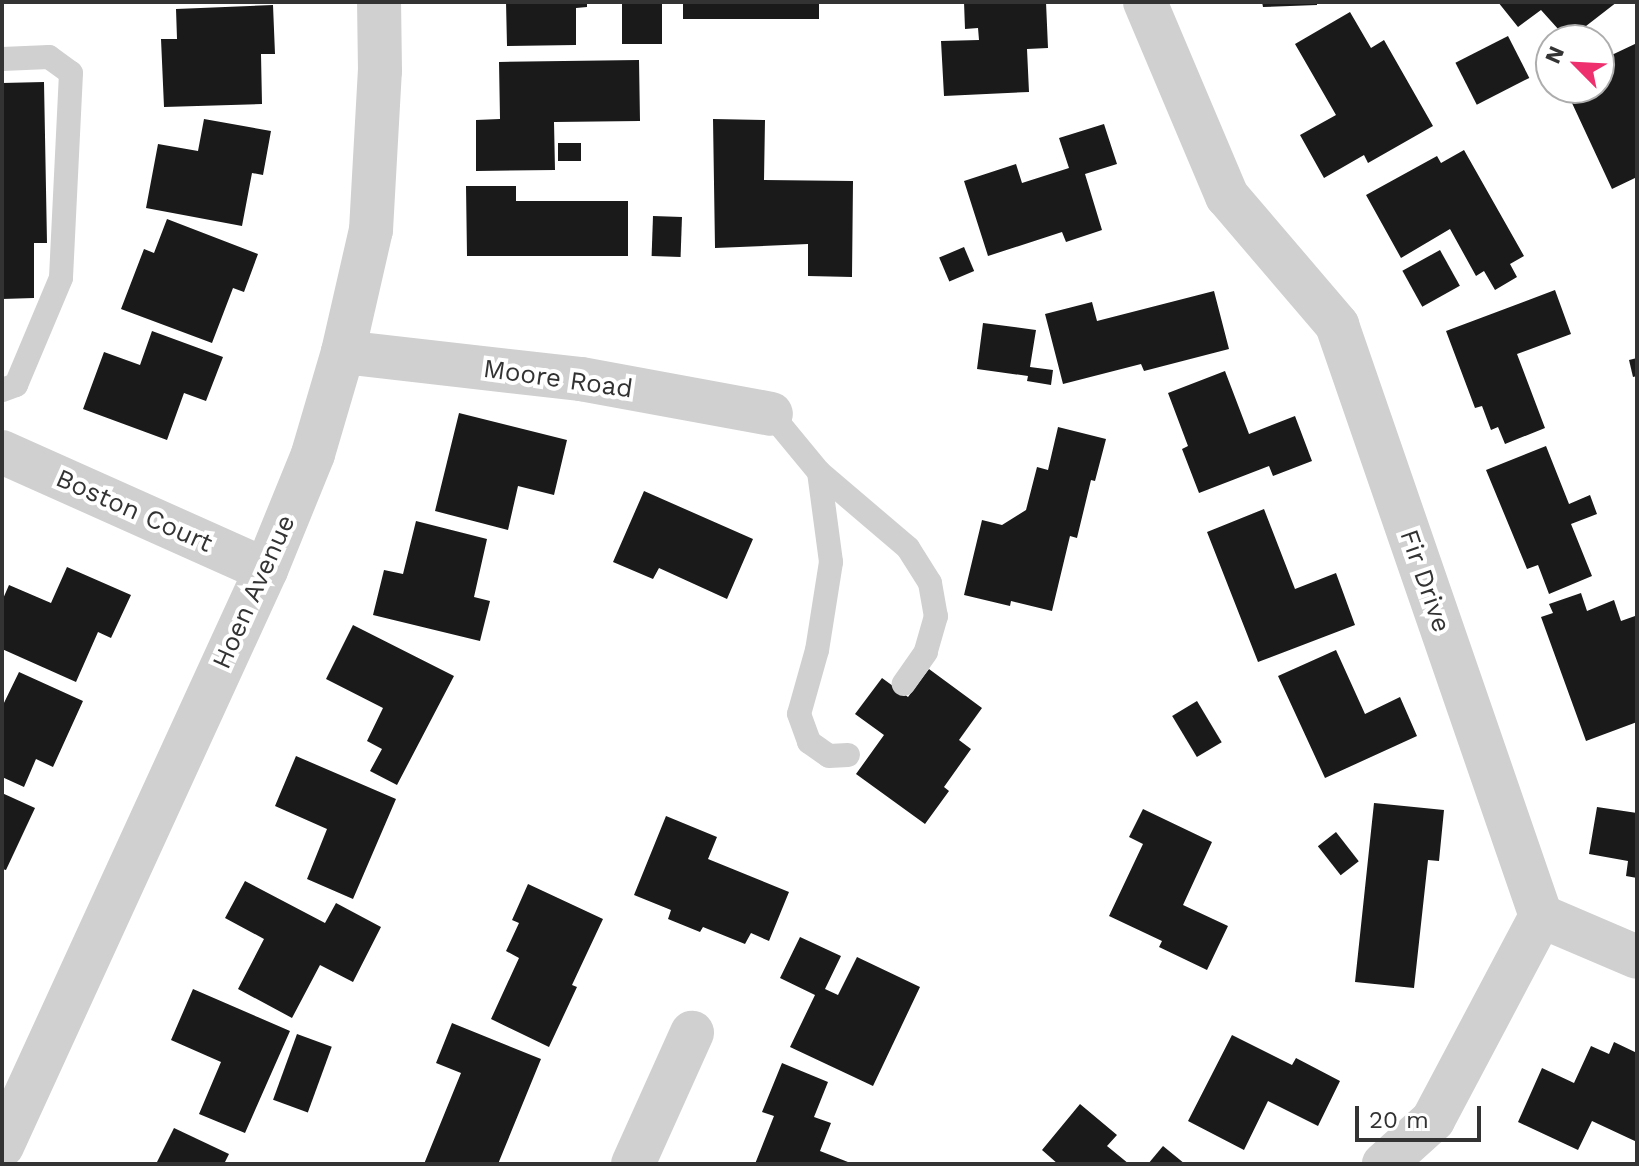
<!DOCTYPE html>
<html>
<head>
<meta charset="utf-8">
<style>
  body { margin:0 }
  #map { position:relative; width:1639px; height:1166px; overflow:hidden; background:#fff; font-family:"Work Sans",sans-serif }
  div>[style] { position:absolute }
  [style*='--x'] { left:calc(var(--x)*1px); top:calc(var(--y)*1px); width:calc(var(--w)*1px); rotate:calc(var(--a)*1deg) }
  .building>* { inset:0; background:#1a1a1a; transform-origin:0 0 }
  .service>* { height:24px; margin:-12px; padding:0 12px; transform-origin:12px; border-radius:12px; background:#d0d0d0 }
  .minor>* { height:44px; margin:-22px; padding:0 22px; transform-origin:22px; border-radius:22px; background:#d0d0d0 }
  .tertiary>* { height:44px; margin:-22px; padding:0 22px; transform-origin:22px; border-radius:22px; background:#d0d0d0 }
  span { translate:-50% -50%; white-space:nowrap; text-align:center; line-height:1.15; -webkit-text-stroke:8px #fff; paint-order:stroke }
  .street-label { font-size:26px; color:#333 }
  .frame { position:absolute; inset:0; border:4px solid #333; pointer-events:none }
  .north { position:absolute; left:1535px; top:24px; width:80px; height:80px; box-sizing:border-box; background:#fff; border:2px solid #adadad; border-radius:50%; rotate:294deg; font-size:22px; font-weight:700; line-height:32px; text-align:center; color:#333 }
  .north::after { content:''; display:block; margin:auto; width:28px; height:36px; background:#ef306e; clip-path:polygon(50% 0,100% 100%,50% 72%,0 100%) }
  .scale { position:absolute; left:1355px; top:1106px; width:126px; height:36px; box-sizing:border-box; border:4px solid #333; border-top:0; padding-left:10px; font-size:24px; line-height:28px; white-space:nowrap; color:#333; -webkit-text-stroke:6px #fff; paint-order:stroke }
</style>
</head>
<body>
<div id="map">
  <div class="building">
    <i style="clip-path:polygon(506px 2px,587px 2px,587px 7px,576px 8px,576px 45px,507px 46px)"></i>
    <i style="left:622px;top:2px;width:40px;height:42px"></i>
    <i style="left:683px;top:2px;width:136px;height:17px"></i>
    <i style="clip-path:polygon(964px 2px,1046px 2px,1048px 48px,1027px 49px,1029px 92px,944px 96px,941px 41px,979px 40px,978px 28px,965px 29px)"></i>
    <i style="clip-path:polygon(1262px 2px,1317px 2px,1317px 5px,1263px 7px)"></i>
    <i style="clip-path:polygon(1498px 2px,1617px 2px,1568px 40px,1541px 10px,1518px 27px)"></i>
    <i style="clip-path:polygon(273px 5px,275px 54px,261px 54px,262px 104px,164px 107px,161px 39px,177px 39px,176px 9px)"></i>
    <i style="clip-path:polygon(1350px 12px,1371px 48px,1384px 40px,1433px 126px,1368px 163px,1364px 155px,1324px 178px,1300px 135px,1336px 115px,1295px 44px)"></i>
    <i style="left:1508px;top:36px;width:47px;height:59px;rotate:63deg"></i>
    <i style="clip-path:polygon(1637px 43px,1637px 177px,1612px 189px,1565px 88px,1599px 88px,1599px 61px)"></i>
    <i style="clip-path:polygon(639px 60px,640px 121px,554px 122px,555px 170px,476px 171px,476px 120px,500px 119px,499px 62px)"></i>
    <i style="clip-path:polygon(44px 82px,47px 243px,34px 243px,34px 298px,2px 299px,2px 83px)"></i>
    <i style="clip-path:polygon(204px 119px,271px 131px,263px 175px,252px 173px,242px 226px,146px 208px,158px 144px,198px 151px)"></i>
    <i style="clip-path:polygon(713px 119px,765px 120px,764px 180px,853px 181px,852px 277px,808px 276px,808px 244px,715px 248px)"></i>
    <i style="clip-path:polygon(1104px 124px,1117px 164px,1085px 174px,1102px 230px,1066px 242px,1062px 232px,988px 256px,964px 181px,1016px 164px,1022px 183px,1069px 168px,1059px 138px)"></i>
    <i style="left:558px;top:143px;width:23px;height:18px"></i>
    <i style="clip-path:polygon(1464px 150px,1524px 256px,1510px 264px,1517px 277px,1495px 290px,1484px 271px,1476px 276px,1450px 229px,1401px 258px,1366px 195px,1437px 156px,1441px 163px)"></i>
    <i style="clip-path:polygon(466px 186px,516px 186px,516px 201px,628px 201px,628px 256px,467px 256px)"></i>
    <i style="left:653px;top:216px;width:29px;height:40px;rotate:2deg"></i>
    <i style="clip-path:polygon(167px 219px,258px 254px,244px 292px,233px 288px,212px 343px,121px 309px,144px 249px,154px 253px)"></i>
    <i style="left:964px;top:247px;width:26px;height:27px;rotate:67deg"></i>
    <i style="left:1440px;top:250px;width:41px;height:43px;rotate:61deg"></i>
    <i style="clip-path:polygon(1555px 290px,1571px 334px,1517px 354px,1545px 428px,1505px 444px,1498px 427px,1491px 430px,1482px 406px,1475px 408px,1446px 331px)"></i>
    <i style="clip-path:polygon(1214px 291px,1229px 349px,1144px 371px,1141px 364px,1063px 384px,1045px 314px,1092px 302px,1097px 321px)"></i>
    <i style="clip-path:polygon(983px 323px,1036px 330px,1030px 367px,1053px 370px,1051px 385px,1027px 381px,1028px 376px,977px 369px)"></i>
    <i style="clip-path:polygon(152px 331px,223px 357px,206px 401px,184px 393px,167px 440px,83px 409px,104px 352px,140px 365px)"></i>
    <i style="clip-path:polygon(1637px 358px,1637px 376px,1633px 377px,1629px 360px)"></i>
    <i style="clip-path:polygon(1225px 371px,1249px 434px,1295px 416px,1312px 461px,1273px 476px,1269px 466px,1199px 493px,1182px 449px,1188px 446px,1168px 393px)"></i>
    <i style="clip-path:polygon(459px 413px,567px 440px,554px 495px,518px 486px,508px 530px,435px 511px)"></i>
    <i style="clip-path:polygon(1058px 427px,1106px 439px,1095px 481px,1091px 480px,1077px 538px,1070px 536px,1052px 611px,1011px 601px,1010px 606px,964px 595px,982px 520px,1002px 525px,1026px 510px,1037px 467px,1048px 470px)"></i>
    <i style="clip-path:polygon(1546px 446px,1569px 504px,1590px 495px,1597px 514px,1571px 524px,1592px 576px,1549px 594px,1538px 565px,1527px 569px,1486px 470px)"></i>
    <i style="clip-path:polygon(644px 491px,753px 539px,727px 599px,659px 568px,653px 579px,613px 562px)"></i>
    <i style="clip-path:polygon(1264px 509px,1295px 589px,1336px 573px,1355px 625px,1258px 662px,1207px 532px)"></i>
    <i style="clip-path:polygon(416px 521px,487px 539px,474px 597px,490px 601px,480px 641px,373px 615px,384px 570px,403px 574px)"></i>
    <i style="clip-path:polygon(67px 567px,131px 595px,111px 638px,98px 632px,76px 682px,2px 649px,2px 601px,9px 585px,51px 603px)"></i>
    <i style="clip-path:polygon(1581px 593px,1587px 611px,1614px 600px,1621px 621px,1635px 616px,1637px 621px,1637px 722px,1586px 741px,1541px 617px,1553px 613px,1549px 604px)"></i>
    <i style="clip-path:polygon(353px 625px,454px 676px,397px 785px,370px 771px,382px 749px,367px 741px,383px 708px,326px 679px)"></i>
    <i style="clip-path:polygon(1336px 650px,1365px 714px,1400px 697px,1417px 736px,1325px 778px,1278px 676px)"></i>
    <i style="clip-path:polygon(929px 669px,982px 708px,959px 740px,971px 749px,944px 787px,949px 791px,925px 824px,856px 774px,884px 735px,855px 714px,882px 678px,908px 697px)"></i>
    <i style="clip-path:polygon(19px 672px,83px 701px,53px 767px,36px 759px,24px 787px,2px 777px,2px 707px)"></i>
    <i style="left:1197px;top:701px;width:48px;height:29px;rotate:59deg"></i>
    <i style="clip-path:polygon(296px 756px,396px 799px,353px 899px,307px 879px,327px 829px,275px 806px)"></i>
    <i style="clip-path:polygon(2px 793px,35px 808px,6px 870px,2px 869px)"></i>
    <i style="clip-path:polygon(1374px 803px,1444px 810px,1439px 861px,1428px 860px,1414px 988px,1355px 982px)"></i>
    <i style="clip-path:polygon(1597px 807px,1637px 813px,1637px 878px,1626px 876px,1628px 861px,1589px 854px)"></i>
    <i style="clip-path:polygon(1143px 809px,1212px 842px,1183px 905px,1228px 926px,1207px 970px,1159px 947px,1162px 941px,1109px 916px,1143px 844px,1129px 837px)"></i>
    <i style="clip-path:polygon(666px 816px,717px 837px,708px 859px,789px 892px,769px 941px,751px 933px,745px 944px,703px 927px,700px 932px,668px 919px,671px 910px,634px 895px)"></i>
    <i style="left:1336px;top:832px;width:37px;height:23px;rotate:52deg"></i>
    <i style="clip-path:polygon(245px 881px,325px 923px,336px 903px,381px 927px,353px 982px,320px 965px,292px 1018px,238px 989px,264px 939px,225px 918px)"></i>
    <i style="clip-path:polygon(528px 884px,603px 919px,572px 985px,577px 987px,549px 1047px,491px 1019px,519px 958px,506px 951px,519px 923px,512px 920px)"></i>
    <i style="clip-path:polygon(800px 937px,841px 956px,825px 989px,838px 995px,857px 957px,920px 987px,873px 1086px,790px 1047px,815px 995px,780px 978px)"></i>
    <i style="clip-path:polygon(193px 989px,290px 1031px,245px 1133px,199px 1114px,221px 1062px,171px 1040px)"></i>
    <i style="clip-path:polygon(452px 1023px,541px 1059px,498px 1164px,424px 1164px,461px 1073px,436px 1063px)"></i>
    <i style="left:297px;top:1034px;width:37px;height:70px;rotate:20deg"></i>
    <i style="clip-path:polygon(1232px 1035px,1292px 1065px,1296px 1058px,1340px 1081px,1318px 1126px,1268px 1101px,1244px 1150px,1188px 1121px)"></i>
    <i style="clip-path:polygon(1614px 1042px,1637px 1053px,1637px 1142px,1592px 1121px,1578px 1150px,1518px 1122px,1542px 1068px,1574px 1083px,1591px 1046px,1609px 1054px)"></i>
    <i style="clip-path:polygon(782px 1063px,828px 1082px,814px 1117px,831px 1123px,820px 1151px,853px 1164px,755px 1164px,774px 1116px,762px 1112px)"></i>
    <i style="clip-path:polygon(1080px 1104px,1117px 1135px,1107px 1146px,1129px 1164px,1058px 1164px,1042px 1150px)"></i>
    <i style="clip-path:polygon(174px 1128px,229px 1154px,224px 1164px,156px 1164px)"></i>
    <i style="clip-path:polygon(1163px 1146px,1185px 1164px,1148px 1164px)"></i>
  </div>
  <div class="service">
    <i style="--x:2;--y:59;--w:47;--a:-2.4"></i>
    <i style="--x:49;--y:57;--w:27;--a:36"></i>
    <i style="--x:71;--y:73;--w:205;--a:92.8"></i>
    <i style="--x:61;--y:278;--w:116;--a:112.8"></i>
    <i style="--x:16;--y:385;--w:15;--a:160"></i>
    <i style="--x:771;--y:414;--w:75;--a:50.4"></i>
    <i style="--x:819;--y:472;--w:91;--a:82.4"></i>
    <i style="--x:831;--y:562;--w:89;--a:99"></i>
    <i style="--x:817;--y:650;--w:66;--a:105.7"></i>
    <i style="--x:799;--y:714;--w:30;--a:70"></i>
    <i style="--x:809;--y:742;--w:24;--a:35"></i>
    <i style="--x:829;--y:756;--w:19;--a:-3"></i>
    <i style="--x:819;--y:472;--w:117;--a:40.5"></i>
    <i style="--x:908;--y:548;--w:41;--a:57.8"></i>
    <i style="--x:930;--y:583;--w:34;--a:80"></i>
    <i style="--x:936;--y:616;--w:37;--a:106"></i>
    <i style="--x:926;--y:652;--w:39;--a:125"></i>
  </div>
  <div class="minor">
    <i style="--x:1145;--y:2;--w:211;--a:67.1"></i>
    <i style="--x:1227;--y:196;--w:170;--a:49.5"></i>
    <i style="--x:1337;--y:325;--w:625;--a:70.96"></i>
    <i style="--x:1541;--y:916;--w:231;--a:117.9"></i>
    <i style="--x:1433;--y:1120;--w:66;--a:138.1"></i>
    <i style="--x:343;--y:352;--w:240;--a:6.5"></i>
    <i style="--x:581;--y:379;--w:193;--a:10.4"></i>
    <i style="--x:2;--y:452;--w:289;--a:24.1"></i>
    <i style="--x:1541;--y:916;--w:104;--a:23.1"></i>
    <i style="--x:633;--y:1164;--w:144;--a:-65.8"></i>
  </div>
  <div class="tertiary">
    <i style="--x:2;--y:1146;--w:634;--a:-65.38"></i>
    <i style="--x:266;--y:570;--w:125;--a:-67.9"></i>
    <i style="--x:313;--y:454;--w:106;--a:-73.6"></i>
    <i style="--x:343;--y:352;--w:125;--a:-77.1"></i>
    <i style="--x:371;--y:230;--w:159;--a:-86.8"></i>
    <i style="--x:380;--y:71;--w:69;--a:-90.8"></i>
  </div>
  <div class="street-label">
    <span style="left:558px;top:379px;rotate:8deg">Moore Road</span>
    <span style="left:134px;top:511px;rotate:24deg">Boston Court</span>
    <span style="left:1425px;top:581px;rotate:71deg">Fir Drive</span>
    <span style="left:254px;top:592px;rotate:-66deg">Hoen Avenue</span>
  </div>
  <div class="frame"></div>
  <div class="north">N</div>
  <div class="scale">20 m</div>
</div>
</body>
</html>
